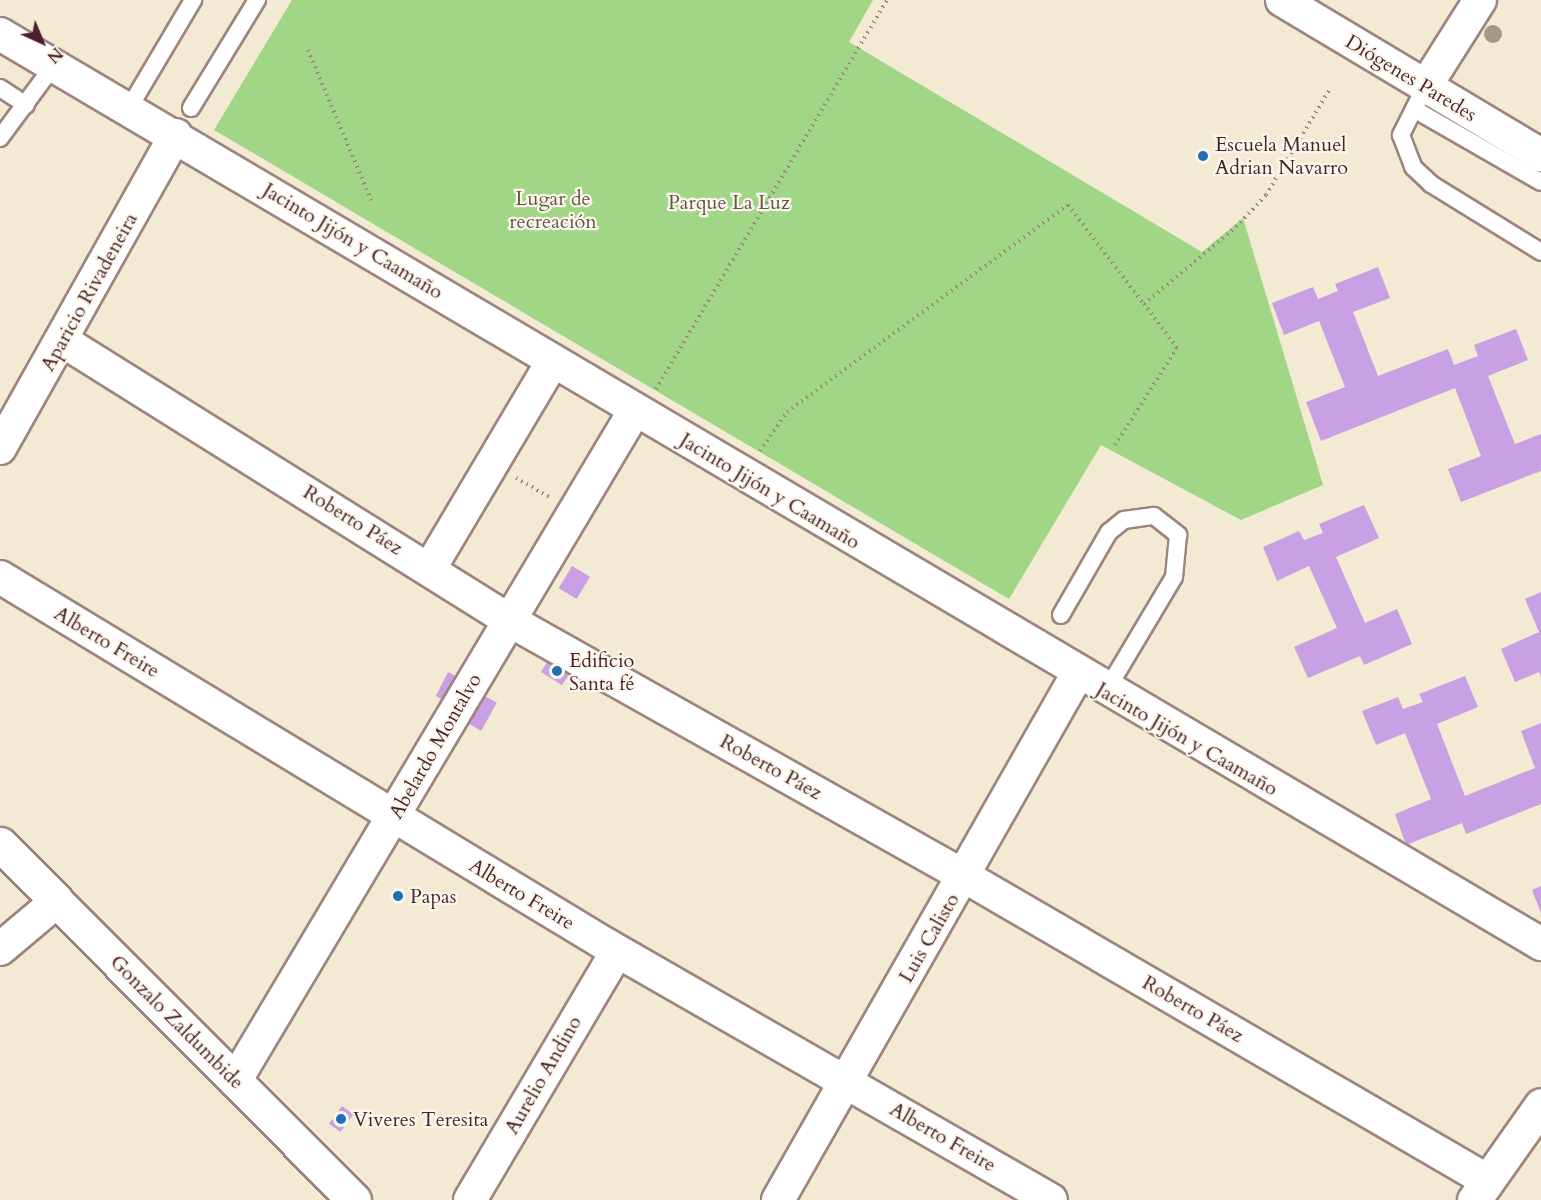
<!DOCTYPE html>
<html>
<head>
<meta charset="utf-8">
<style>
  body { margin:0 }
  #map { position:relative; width:1541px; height:1200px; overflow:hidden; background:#f2ead2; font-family:Cardo,serif }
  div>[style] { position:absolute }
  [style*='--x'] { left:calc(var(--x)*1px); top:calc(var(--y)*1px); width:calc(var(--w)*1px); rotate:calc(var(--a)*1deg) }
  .green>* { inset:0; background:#a1d687 }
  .building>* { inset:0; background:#caa0e4; transform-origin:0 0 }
  .path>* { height:4px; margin-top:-2px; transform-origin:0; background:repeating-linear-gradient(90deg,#9e847e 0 1.5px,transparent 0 6px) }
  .roads { filter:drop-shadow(2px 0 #9e847e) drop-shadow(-2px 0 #9e847e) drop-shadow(0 2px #9e847e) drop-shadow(0 -2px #9e847e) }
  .lane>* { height:16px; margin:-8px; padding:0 8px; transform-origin:8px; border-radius:8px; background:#fff }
  .street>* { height:32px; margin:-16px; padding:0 16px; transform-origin:16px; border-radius:16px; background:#fff }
  .secondary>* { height:33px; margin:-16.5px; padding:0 16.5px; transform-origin:16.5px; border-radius:16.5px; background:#fff }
  .trees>* { width:18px; height:18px; margin:-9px; border-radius:50%; background:#a49986 }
  .dots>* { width:16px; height:16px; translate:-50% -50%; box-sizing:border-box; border:3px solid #fbf7ec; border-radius:50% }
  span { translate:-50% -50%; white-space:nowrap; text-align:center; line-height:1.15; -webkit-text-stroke:4.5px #fbf7ec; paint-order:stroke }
  .street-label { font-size:20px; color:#4a1f2b }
  .poi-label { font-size:20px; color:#4a1f2b }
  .left { translate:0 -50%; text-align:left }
  .park-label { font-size:20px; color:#645647 }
  .north { position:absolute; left:12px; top:12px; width:60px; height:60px; -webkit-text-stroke:4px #fbf7ec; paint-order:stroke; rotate:136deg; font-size:16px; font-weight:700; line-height:24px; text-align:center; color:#4a1f2b }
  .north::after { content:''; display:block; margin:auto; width:21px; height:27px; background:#4a1f2b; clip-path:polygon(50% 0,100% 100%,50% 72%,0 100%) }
</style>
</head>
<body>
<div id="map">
  <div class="green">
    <i style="clip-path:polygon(292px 0,873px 0,849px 42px,1202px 252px,1243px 218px,1323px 485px,1241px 520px,1101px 445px,1009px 599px,214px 130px)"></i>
  </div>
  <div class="building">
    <i style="clip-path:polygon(1378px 267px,1390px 298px,1353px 312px,1378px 376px,1448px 349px,1454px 365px,1478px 356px,1474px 345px,1516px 329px,1528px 360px,1488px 376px,1515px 444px,1541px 434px,1541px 471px,1461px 502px,1448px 469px,1481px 456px,1455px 388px,1321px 441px,1306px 402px,1345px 387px,1319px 321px,1284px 335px,1272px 303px,1313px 287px,1318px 299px,1338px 291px,1335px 284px)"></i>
    <i style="clip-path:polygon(1364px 505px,1379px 538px,1336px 557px,1365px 623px,1397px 609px,1412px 644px,1364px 665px,1360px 656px,1308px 678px,1294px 647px,1337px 628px,1309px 566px,1277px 581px,1263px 547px,1299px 531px,1304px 540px,1323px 533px,1319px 524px)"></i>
    <i style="left:572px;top:566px;width:21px;height:26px;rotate:31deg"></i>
    <i style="clip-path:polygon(1541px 592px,1541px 677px,1539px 672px,1515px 682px,1501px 649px,1539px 632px,1525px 599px)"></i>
    <i style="left:551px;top:656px;width:25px;height:19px;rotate:32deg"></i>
    <i style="left:448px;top:672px;width:16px;height:27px;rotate:27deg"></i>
    <i style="clip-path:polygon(1465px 676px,1478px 707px,1437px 724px,1465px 796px,1535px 768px,1521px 731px,1541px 723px,1541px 804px,1466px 834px,1462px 823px,1406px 845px,1395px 814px,1431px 799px,1405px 733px,1376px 745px,1362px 711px,1398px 697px,1403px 709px,1423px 702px,1419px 694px)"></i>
    <i style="left:481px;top:694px;width:18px;height:32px;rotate:29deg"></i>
    <i style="clip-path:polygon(1541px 886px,1541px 913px,1532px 890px)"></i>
    <i style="left:342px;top:1106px;width:14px;height:22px;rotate:36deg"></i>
  </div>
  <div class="path">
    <i style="--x:308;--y:50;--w:163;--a:67.2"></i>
    <i style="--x:656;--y:389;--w:452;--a:-59.3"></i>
    <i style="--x:1115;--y:445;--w:115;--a:-57.4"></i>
    <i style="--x:1177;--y:348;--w:55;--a:-126.9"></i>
    <i style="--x:760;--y:451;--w:47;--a:-55.3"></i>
    <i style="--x:787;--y:412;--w:349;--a:-36.4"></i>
    <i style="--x:1068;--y:205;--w:125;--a:52.5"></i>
    <i style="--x:1144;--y:304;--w:120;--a:-39.9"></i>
    <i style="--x:1236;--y:227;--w:44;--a:-46.8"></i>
    <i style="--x:1266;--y:195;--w:124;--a:-58.9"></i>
    <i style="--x:516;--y:478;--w:40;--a:29.7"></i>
  </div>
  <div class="roads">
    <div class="lane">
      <i style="--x:1425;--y:87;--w:54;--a:116.6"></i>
      <i style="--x:1401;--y:135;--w:34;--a:69"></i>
      <i style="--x:1413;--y:167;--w:25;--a:43"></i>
      <i style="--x:1431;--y:184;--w:129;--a:31.7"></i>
      <i style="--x:0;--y:88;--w:31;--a:33"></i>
      <i style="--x:129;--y:108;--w:126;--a:-59.3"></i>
      <i style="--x:191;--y:108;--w:127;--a:-58.6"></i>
      <i style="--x:1414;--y:109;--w:146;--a:29.9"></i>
      <i style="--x:0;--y:138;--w:91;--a:-53.5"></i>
      <i style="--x:1061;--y:615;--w:96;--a:-60"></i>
      <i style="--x:1109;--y:532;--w:19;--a:-39"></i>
      <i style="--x:1124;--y:520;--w:30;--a:-8"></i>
      <i style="--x:1154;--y:516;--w:31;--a:38"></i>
      <i style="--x:1178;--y:535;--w:42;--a:95.4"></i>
      <i style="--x:1174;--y:577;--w:133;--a:120.8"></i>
    </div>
    <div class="street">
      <i style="--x:1282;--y:0;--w:302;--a:30.9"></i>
      <i style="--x:0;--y:34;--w:1790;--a:30.56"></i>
      <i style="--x:1425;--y:87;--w:103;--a:-57.7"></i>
      <i style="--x:63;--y:341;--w:524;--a:32.05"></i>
      <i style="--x:507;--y:619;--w:524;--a:29.35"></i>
      <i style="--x:964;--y:876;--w:606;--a:30.2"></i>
      <i style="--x:0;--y:448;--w:359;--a:-60.7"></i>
      <i style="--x:430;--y:568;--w:241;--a:-59.3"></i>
      <i style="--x:0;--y:577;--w:708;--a:31.24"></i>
      <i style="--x:605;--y:944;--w:514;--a:29.86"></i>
      <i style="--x:0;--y:949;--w:75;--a:-40.1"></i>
      <i style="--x:235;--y:1081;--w:781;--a:-59.2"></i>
      <i style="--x:470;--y:1200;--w:289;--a:-59.4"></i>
      <i style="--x:778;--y:1200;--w:604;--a:-60.34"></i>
    </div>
    <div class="secondary">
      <i style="--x:0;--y:844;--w:502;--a:45.16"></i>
      <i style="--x:1474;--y:1200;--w:116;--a:-54.8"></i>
    </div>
  </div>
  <div class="trees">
    <i style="left:1493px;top:34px"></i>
  </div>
  <div class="dots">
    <i style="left:1203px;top:156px;background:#1f6fb2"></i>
    <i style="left:557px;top:671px;background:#1f6fb2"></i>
    <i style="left:398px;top:896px;background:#1f6fb2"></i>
    <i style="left:341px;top:1119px;background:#1f6fb2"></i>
  </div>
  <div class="street-label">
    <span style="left:1411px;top:78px;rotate:31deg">Diógenes Paredes</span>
    <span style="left:353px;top:241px;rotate:31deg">Jacinto Jijón y Caamaño</span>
    <span style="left:89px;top:292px;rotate:-61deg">Aparicio Rivadeneira</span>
    <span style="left:770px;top:491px;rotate:31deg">Jacinto Jijón y Caamaño</span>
    <span style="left:353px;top:520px;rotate:32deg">Roberto Páez</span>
    <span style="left:107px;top:642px;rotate:31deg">Alberto Freire</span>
    <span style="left:1187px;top:739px;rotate:30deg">Jacinto Jijón y Caamaño</span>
    <span style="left:435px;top:746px;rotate:-60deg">Abelardo Montalvo</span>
    <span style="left:771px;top:767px;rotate:29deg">Roberto Páez</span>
    <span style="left:522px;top:894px;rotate:31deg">Alberto Freire</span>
    <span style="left:929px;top:938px;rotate:-60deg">Luis Calisto</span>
    <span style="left:1193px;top:1009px;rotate:30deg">Roberto Páez</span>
    <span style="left:177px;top:1022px;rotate:45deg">Gonzalo Zaldumbide</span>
    <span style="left:543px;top:1075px;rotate:-60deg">Aurelio Andino</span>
    <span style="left:943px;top:1137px;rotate:30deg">Alberto Freire</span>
  </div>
  <div class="poi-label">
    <span class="left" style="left:1215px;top:156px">Escuela Manuel<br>Adrian Navarro</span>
    <span class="left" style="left:569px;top:672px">Edificio<br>Santa fé</span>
    <span class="left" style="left:410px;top:896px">Papas</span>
    <span class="left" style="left:353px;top:1119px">Viveres Teresita</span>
  </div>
  <div class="park-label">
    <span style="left:553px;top:210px">Lugar de<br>recreación</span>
    <span style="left:729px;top:202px">Parque La Luz</span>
  </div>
  <div class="north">N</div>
</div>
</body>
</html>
